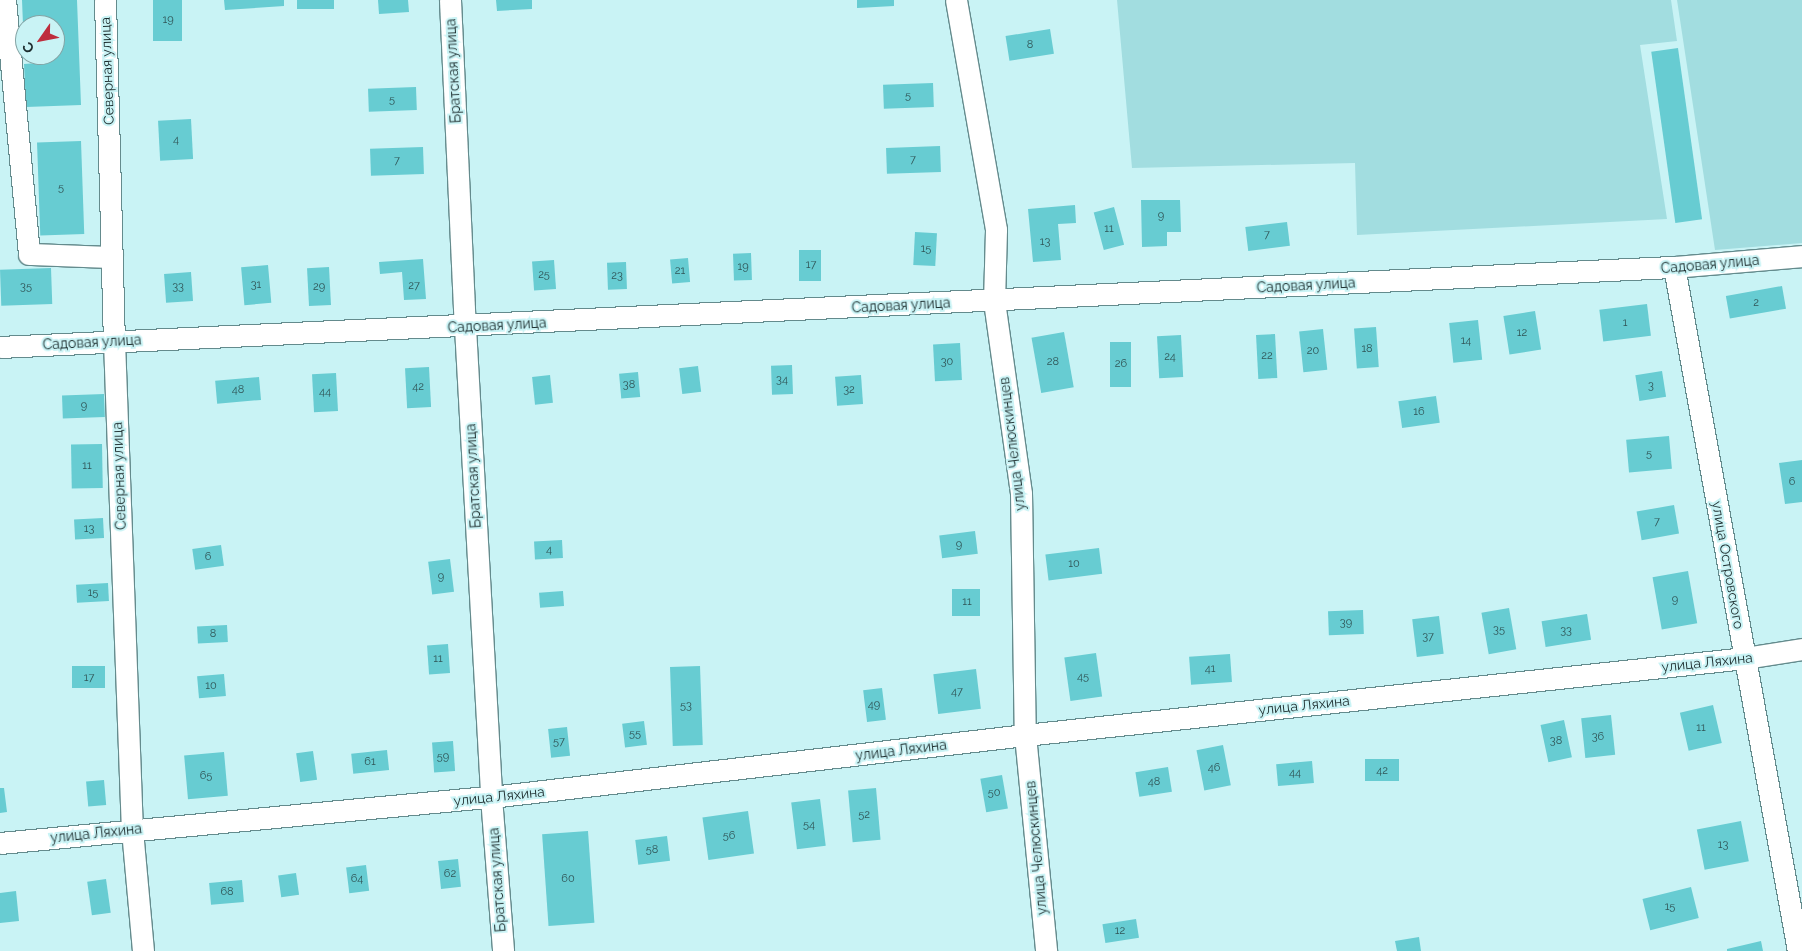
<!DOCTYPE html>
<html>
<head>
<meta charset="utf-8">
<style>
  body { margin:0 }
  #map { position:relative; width:1802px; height:951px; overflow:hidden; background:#c9f3f5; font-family:Raleway,sans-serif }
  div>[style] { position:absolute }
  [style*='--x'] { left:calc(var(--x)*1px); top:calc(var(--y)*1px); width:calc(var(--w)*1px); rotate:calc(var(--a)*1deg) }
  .green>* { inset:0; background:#a2dde0 }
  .building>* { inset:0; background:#67ccd2; transform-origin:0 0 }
  .roads { filter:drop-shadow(1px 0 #648b8d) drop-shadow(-1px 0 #648b8d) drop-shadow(0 1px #648b8d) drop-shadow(0 -1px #648b8d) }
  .minor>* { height:21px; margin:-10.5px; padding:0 10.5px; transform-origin:10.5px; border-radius:10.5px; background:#fff }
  span { translate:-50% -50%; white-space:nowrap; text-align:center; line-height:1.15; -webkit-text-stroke:4px #c9f3f5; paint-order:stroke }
  .number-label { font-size:11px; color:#305557 }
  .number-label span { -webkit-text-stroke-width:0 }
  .street-label { font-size:14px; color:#1d2d2e }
  .north { position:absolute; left:15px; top:15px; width:50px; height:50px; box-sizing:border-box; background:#c9f3f5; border:1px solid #84a4a5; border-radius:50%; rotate:237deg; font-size:14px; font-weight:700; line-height:20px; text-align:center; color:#1d2d2e }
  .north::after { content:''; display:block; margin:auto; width:18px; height:22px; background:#be2d3d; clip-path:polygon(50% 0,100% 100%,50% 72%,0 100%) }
</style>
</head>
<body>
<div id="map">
  <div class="green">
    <i style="clip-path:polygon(1117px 0,1671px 0,1677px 41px,1640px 45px,1667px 219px,1357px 235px,1355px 163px,1132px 168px)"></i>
    <i style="clip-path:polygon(1677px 0,1802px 0,1802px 243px,1715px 250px)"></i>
  </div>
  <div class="building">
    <i style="clip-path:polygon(22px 0,77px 0,81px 105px,26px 107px,24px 64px,37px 63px,37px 55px,55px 55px,55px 25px,23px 25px)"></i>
    <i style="left:153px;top:0;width:29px;height:41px"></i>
    <i style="clip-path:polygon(224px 0,284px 0,284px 6px,225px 10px)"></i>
    <i style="left:297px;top:0;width:37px;height:9px"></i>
    <i style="clip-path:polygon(378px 0,408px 0,409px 12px,379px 14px)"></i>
    <i style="clip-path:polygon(496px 0,532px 0,532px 9px,497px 11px)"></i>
    <i style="clip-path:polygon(857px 0,894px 0,894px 6px,857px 8px)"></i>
    <i style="left:1050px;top:29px;width:25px;height:45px;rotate:81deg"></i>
    <i style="left:1678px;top:48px;width:173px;height:27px;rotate:82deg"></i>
    <i style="left:933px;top:83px;width:24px;height:50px;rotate:88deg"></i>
    <i style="left:416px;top:87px;width:23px;height:48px;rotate:88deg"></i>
    <i style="left:191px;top:119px;width:40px;height:33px;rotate:87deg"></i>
    <i style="left:81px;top:141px;width:93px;height:44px;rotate:88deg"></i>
    <i style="left:940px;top:146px;width:26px;height:54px;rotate:88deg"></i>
    <i style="left:423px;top:147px;width:27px;height:53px;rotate:88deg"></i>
    <i style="clip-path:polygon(1141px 200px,1180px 200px,1181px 232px,1167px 232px,1167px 246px,1142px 247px)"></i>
    <i style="clip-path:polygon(1075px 205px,1076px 223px,1058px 224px,1061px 260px,1033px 262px,1028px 209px)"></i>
    <i style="left:1114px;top:207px;width:39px;height:21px;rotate:75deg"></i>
    <i style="left:1287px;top:222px;width:24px;height:42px;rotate:83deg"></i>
    <i style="left:915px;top:232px;width:22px;height:33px;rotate:3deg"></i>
    <i style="left:799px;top:250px;width:22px;height:31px"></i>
    <i style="left:751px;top:253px;width:27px;height:18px;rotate:88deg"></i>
    <i style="left:688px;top:258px;width:24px;height:18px;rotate:85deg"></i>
    <i style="clip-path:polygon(423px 259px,426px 299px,404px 300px,402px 272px,380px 274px,379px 262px)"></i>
    <i style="left:554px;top:260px;width:29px;height:22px;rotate:86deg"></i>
    <i style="left:626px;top:262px;width:27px;height:19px;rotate:88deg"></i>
    <i style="left:268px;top:265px;width:38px;height:27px;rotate:85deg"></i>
    <i style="left:329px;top:267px;width:38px;height:22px;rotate:87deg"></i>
    <i style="left:51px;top:268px;width:36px;height:51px;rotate:88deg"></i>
    <i style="left:191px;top:272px;width:29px;height:27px;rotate:86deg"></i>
    <i style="left:1782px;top:286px;width:23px;height:57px;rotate:80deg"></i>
    <i style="left:1647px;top:304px;width:32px;height:48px;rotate:83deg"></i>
    <i style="left:1535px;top:311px;width:39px;height:32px;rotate:81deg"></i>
    <i style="left:1478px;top:320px;width:40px;height:29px;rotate:84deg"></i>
    <i style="left:1376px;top:327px;width:40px;height:22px;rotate:86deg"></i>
    <i style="left:1323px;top:329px;width:41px;height:24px;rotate:84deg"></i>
    <i style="left:1064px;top:332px;width:56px;height:33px;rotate:80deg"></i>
    <i style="left:1275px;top:334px;width:44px;height:19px;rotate:87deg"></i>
    <i style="left:1181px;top:335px;width:42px;height:24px;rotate:87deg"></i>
    <i style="left:1110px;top:342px;width:21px;height:45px"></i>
    <i style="left:960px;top:343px;width:37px;height:27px;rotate:87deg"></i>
    <i style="left:792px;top:365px;width:29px;height:21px;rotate:88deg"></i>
    <i style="left:698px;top:366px;width:26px;height:19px;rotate:83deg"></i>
    <i style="left:429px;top:367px;width:40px;height:24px;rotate:87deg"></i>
    <i style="left:1662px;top:371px;width:26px;height:27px;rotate:81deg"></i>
    <i style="left:638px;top:372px;width:25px;height:19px;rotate:85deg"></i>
    <i style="left:336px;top:373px;width:38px;height:24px;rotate:87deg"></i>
    <i style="left:550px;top:375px;width:28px;height:18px;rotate:84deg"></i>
    <i style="left:861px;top:375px;width:29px;height:26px;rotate:86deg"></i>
    <i style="left:259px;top:377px;width:23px;height:44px;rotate:85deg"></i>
    <i style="left:104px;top:394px;width:23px;height:42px;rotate:88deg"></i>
    <i style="left:1436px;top:396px;width:27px;height:38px;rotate:82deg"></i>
    <i style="left:1669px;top:436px;width:33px;height:43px;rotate:85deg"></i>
    <i style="left:102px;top:444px;width:44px;height:31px;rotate:89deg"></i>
    <i style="clip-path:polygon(1802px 460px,1802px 502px,1785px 504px,1779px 463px)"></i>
    <i style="left:1674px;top:505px;width:29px;height:38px;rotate:80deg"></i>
    <i style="left:103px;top:518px;width:20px;height:29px;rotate:87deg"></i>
    <i style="left:975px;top:531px;width:23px;height:36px;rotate:83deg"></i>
    <i style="left:562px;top:540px;width:18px;height:28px;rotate:87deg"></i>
    <i style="left:221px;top:545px;width:21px;height:29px;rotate:82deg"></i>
    <i style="left:1099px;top:548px;width:26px;height:54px;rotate:83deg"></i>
    <i style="left:450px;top:559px;width:33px;height:22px;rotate:83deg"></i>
    <i style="left:1688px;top:571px;width:53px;height:36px;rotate:80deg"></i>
    <i style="left:108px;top:583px;width:18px;height:32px;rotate:87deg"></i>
    <i style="left:952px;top:589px;width:28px;height:27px"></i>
    <i style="left:563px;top:591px;width:15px;height:24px;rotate:86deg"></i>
    <i style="left:1509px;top:608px;width:42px;height:28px;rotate:80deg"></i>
    <i style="left:1363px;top:610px;width:24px;height:35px;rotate:88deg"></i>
    <i style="left:1587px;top:614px;width:26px;height:46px;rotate:81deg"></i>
    <i style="left:1439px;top:616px;width:38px;height:27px;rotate:83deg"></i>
    <i style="left:227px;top:625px;width:17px;height:30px;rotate:87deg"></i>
    <i style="left:448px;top:644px;width:29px;height:21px;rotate:86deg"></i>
    <i style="left:1096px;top:653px;width:44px;height:32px;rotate:82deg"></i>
    <i style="left:1230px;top:654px;width:28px;height:41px;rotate:86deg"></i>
    <i style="left:105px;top:666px;width:22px;height:33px;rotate:90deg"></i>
    <i style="left:700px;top:666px;width:79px;height:30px;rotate:88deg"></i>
    <i style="left:976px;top:669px;width:40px;height:43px;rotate:83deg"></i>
    <i style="left:224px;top:674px;width:22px;height:27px;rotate:85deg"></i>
    <i style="left:882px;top:688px;width:32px;height:19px;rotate:83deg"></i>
    <i style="left:1713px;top:705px;width:39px;height:34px;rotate:77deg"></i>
    <i style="left:1611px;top:715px;width:40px;height:30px;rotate:84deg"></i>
    <i style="left:1564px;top:720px;width:38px;height:24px;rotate:78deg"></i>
    <i style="left:644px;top:721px;width:24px;height:22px;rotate:83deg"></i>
    <i style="left:567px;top:727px;width:29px;height:19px;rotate:84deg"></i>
    <i style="left:453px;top:741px;width:30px;height:21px;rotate:86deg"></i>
    <i style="left:1223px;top:745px;width:41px;height:27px;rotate:79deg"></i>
    <i style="left:387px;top:750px;width:20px;height:36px;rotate:84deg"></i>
    <i style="left:313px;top:751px;width:29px;height:17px;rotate:82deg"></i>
    <i style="left:224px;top:752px;width:44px;height:40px;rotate:85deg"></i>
    <i style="left:1399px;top:759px;width:22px;height:34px;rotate:90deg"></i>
    <i style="left:1312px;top:761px;width:22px;height:36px;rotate:85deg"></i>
    <i style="left:1168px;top:767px;width:25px;height:33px;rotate:81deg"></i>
    <i style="left:1002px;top:775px;width:34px;height:22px;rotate:80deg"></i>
    <i style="left:104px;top:780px;width:25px;height:18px;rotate:85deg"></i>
    <i style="clip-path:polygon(0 788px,4px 788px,7px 812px,0 813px)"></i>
    <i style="left:876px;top:788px;width:52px;height:28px;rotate:85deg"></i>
    <i style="left:820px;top:799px;width:47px;height:29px;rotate:83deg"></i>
    <i style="left:748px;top:811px;width:43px;height:46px;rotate:82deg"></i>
    <i style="left:1741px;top:821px;width:41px;height:45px;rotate:79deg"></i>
    <i style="left:588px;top:831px;width:92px;height:46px;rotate:86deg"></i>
    <i style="left:667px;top:836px;width:25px;height:32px;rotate:83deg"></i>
    <i style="left:458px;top:859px;width:28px;height:20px;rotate:84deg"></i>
    <i style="left:366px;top:865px;width:26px;height:20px;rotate:83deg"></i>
    <i style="left:296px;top:873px;width:22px;height:18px;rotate:82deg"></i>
    <i style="left:106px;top:879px;width:34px;height:19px;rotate:82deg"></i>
    <i style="left:242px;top:880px;width:22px;height:33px;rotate:85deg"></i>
    <i style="left:1691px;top:887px;width:32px;height:50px;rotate:76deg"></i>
    <i style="clip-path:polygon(16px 891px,19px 921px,0 923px,0 893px)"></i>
    <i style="left:1136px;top:919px;width:19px;height:34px;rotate:81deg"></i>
    <i style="clip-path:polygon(1419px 937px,1421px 951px,1397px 951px,1395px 941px)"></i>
    <i style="clip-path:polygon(1761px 941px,1763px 951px,1727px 951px,1727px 949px)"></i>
  </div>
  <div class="roads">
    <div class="minor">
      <i style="--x:5;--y:0;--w:255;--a:84.6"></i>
      <i style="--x:29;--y:254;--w:83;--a:2.1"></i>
      <i style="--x:105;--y:0;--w:341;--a:88.5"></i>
      <i style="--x:114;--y:341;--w:489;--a:87.9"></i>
      <i style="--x:132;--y:830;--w:121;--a:84.8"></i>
      <i style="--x:450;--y:0;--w:327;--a:87.4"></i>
      <i style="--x:465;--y:327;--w:471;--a:86.8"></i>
      <i style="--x:491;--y:797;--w:154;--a:85.5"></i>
      <i style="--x:956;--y:0;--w:233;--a:80.1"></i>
      <i style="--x:996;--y:230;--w:71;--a:91.6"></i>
      <i style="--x:994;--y:301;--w:194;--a:82"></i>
      <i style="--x:1021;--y:493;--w:242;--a:89.1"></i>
      <i style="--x:1025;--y:735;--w:217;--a:84.4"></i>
      <i style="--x:1674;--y:267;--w:695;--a:79.72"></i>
      <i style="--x:0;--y:347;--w:1676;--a:-2.74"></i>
      <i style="--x:1674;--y:267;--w:128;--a:-4.9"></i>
      <i style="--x:0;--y:843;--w:493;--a:-5.4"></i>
      <i style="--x:491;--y:797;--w:538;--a:-6.62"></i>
      <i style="--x:1025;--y:735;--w:724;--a:-6.1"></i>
      <i style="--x:1745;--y:658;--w:58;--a:-9"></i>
    </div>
  </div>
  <div class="number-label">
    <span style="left:168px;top:20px">19</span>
    <span style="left:1030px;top:45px">8</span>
    <span style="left:908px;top:96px">5</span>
    <span style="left:392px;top:100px">5</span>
    <span style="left:176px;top:140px">4</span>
    <span style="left:913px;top:160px">7</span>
    <span style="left:397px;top:161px">7</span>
    <span style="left:61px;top:188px">5</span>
    <span style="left:1161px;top:216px">9</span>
    <span style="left:1109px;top:229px">11</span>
    <span style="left:1267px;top:235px">7</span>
    <span style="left:1045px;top:242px">13</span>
    <span style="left:926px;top:249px">15</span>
    <span style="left:811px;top:265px">17</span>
    <span style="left:743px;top:267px">19</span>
    <span style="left:680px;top:271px">21</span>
    <span style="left:544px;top:275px">25</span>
    <span style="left:617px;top:276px">23</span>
    <span style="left:256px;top:285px">31</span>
    <span style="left:414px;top:286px">27</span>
    <span style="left:26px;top:287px">35</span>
    <span style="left:178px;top:287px">33</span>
    <span style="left:319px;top:287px">29</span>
    <span style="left:1756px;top:303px">2</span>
    <span style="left:1625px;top:323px">1</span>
    <span style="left:1522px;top:333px">12</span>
    <span style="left:1466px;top:341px">14</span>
    <span style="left:1367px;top:349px">18</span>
    <span style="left:1313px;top:351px">20</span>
    <span style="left:1267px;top:356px">22</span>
    <span style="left:1170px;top:357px">24</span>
    <span style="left:947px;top:362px">30</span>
    <span style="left:1053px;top:362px">28</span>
    <span style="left:1121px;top:364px">26</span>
    <span style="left:782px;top:380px">34</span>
    <span style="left:629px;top:385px">38</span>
    <span style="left:1651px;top:386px">3</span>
    <span style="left:418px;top:387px">42</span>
    <span style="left:238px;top:390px">48</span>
    <span style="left:849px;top:390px">32</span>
    <span style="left:325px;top:392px">44</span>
    <span style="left:84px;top:406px">9</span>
    <span style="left:1419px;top:412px">16</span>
    <span style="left:1649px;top:454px">5</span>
    <span style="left:87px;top:466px">11</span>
    <span style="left:1792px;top:482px">6</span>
    <span style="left:1657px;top:522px">7</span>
    <span style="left:89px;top:529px">13</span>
    <span style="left:959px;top:545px">9</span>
    <span style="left:549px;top:550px">4</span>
    <span style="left:208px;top:557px">6</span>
    <span style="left:1074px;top:564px">10</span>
    <span style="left:441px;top:577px">9</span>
    <span style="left:93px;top:593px">15</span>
    <span style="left:1675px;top:600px">9</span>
    <span style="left:967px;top:602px">11</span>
    <span style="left:1346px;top:623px">39</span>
    <span style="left:1499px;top:630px">35</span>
    <span style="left:1566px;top:631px">33</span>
    <span style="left:213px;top:634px">8</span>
    <span style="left:1428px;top:637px">37</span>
    <span style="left:438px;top:659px">11</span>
    <span style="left:1210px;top:669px">41</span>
    <span style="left:1083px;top:677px">45</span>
    <span style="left:89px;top:678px">17</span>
    <span style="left:211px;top:686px">10</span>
    <span style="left:957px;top:692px">47</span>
    <span style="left:874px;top:705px">49</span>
    <span style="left:686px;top:706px">53</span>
    <span style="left:1701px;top:728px">11</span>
    <span style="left:635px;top:734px">55</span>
    <span style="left:1598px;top:737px">36</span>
    <span style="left:1556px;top:741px">38</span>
    <span style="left:559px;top:742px">57</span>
    <span style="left:443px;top:757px">59</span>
    <span style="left:370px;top:762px">61</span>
    <span style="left:1214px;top:768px">46</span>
    <span style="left:1382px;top:771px">42</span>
    <span style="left:1295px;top:773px">44</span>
    <span style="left:206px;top:776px">65</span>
    <span style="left:1154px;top:782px">48</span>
    <span style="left:994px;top:793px">50</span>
    <span style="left:864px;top:815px">52</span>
    <span style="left:809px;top:825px">54</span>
    <span style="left:729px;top:836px">56</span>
    <span style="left:1723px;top:845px">13</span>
    <span style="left:652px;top:850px">58</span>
    <span style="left:450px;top:874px">62</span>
    <span style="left:357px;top:879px">64</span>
    <span style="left:568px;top:879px">60</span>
    <span style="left:227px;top:892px">68</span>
    <span style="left:1670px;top:907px">15</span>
    <span style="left:1120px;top:931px">12</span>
  </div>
  <div class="street-label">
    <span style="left:107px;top:71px;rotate:-92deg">Северная улица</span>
    <span style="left:453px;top:71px;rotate:-93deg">Братская улица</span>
    <span style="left:1710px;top:264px;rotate:-5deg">Садовая улица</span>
    <span style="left:1306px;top:285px;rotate:-3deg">Садовая улица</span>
    <span style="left:901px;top:305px;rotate:-3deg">Садовая улица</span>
    <span style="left:497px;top:325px;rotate:-3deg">Садовая улица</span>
    <span style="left:92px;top:342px;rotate:-3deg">Садовая улица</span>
    <span style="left:1012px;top:444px;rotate:-97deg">улица Челюскинцев</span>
    <span style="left:119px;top:476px;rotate:-92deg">Северная улица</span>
    <span style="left:473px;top:476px;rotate:-93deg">Братская улица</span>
    <span style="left:1728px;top:565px;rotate:80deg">улица Островского</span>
    <span style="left:1707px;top:662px;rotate:-6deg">улица Ляхина</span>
    <span style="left:1304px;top:705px;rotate:-6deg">улица Ляхина</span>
    <span style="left:901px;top:750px;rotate:-7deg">улица Ляхина</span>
    <span style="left:499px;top:796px;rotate:-6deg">улица Ляхина</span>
    <span style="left:96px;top:833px;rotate:-6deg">улица Ляхина</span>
    <span style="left:1036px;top:848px;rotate:-95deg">улица Челюскинцев</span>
    <span style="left:497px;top:880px;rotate:-94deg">Братская улица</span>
  </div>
  <div class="north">С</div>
</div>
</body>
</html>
